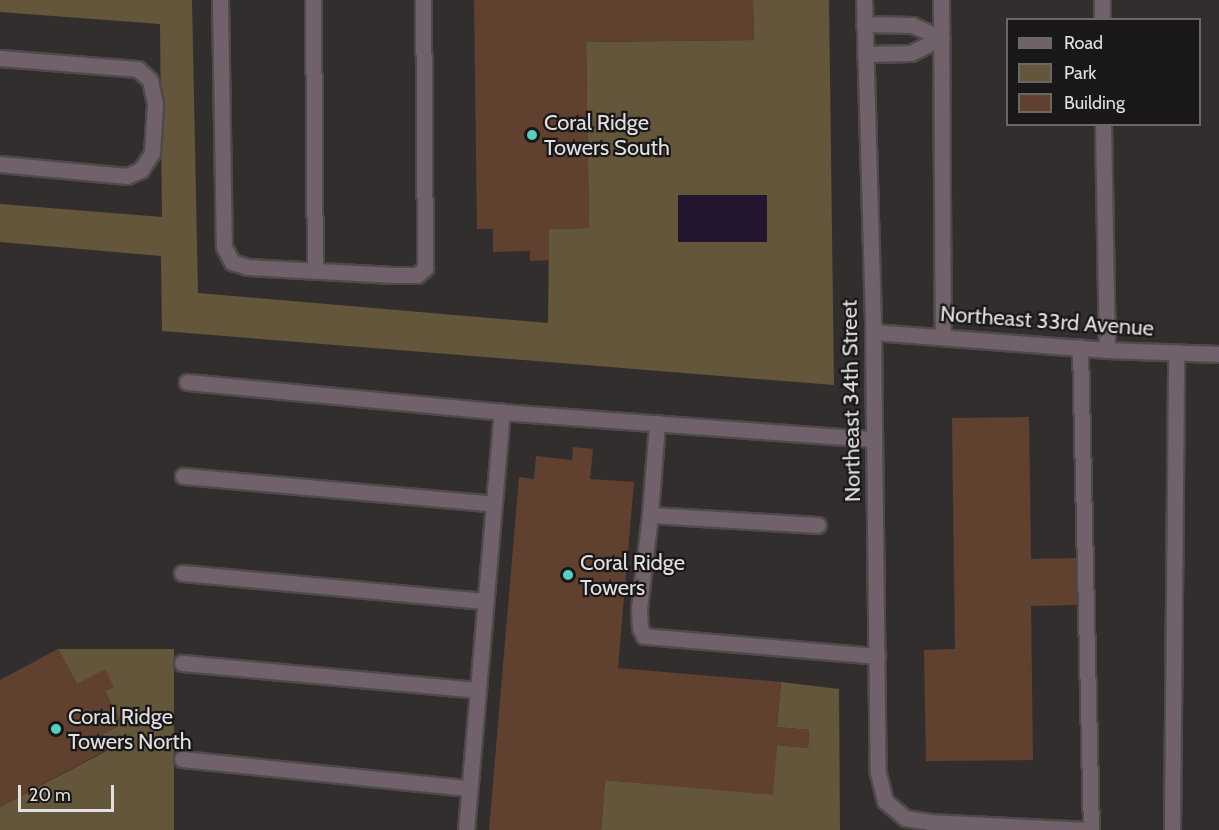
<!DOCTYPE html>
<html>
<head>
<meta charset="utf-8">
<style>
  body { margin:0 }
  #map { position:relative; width:1219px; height:830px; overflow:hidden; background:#332e2e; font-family:Cabin,sans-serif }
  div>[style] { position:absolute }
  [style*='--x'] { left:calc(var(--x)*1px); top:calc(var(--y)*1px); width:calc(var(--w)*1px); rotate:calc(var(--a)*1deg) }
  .green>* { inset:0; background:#64563a }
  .water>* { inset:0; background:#25162f; transform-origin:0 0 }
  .building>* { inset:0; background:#604130 }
  .roads { filter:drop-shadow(2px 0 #4f4a4a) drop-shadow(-2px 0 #4f4a4a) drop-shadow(0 2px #4f4a4a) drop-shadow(0 -2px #4f4a4a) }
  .service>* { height:15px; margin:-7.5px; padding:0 7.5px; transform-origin:7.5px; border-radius:7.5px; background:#70616a }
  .minor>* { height:15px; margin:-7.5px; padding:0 7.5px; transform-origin:7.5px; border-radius:7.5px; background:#70616a }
  .dots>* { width:16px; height:16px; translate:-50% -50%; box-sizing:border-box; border:3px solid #191717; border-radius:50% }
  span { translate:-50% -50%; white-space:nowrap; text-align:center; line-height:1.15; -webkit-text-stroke:4.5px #191717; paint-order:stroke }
  .poi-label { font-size:22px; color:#e1dfdf }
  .left { translate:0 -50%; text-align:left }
  .street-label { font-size:22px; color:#e1dfdf }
  .legend { position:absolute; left:1006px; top:18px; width:195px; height:108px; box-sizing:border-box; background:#191717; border:2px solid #696767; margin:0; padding:8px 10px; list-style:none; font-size:18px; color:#e1dfdf }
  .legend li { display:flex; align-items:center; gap:12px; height:30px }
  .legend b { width:30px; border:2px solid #696767 }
  .scale { position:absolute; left:18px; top:785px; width:96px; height:27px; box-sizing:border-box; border:3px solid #e1dfdf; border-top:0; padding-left:8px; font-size:18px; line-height:21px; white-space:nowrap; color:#e1dfdf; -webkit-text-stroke:4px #191717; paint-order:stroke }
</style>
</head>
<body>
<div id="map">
  <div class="green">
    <i style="clip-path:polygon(0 0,192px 0,198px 293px,548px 323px,549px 229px,589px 228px,586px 42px,754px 40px,753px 0,829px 0,834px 385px,162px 331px,161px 256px,0 242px,0 204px,162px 217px,160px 24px,0 12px)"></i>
    <i style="clip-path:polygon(58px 649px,174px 649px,174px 830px,0 830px,0 807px,110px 749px,103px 734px,122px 724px,105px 691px,114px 687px,77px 684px)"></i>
    <i style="clip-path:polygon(781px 682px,839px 689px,840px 830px,601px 830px,605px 780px,772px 794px,777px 745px,808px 748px,809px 730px,777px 727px)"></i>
  </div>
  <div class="water">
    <i style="left:767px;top:195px;width:47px;height:89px;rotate:90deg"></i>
  </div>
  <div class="building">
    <i style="clip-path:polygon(474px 0,753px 0,754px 40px,586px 42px,589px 228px,549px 229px,549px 260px,530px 261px,530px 251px,493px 252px,493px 229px,477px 229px)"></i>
    <i style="clip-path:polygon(1029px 417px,1031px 559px,1076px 558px,1077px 605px,1031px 606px,1033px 760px,926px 761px,924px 650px,955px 649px,952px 418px)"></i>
    <i style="clip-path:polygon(573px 447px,593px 449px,590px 479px,634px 482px,618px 668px,781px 682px,777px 727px,809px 730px,808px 748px,777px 745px,773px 795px,605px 780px,601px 830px,489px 830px,519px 477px,534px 479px,536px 456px,572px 460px)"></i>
    <i style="clip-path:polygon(58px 649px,77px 684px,105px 669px,114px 687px,105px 691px,122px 724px,103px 734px,110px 748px,0 807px,0 680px)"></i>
  </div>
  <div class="roads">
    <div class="service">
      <i style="--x:220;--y:0;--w:247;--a:89.1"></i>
      <i style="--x:224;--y:247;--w:17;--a:62"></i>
      <i style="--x:232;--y:262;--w:16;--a:18"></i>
      <i style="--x:247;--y:267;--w:146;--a:3.1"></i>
      <i style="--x:393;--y:275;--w:24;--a:0"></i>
      <i style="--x:417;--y:275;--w:11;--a:-41"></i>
      <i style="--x:425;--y:268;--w:268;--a:-90.4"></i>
      <i style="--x:313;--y:0;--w:271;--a:89.6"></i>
      <i style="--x:941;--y:0;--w:337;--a:89.7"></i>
      <i style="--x:1102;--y:0;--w:20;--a:90"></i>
      <i style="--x:864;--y:24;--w:48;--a:1.2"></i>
      <i style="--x:912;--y:25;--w:32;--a:24"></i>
      <i style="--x:865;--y:54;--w:46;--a:-1.2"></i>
      <i style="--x:911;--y:53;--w:34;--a:-27"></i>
      <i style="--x:0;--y:58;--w:138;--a:4.6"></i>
      <i style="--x:138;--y:69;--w:16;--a:43"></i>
      <i style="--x:150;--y:80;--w:25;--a:78"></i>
      <i style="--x:155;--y:104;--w:49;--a:93.5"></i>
      <i style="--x:152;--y:153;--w:20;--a:123"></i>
      <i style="--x:141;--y:170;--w:15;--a:157"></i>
      <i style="--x:127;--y:176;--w:128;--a:-174.6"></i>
      <i style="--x:1103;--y:124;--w:226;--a:89"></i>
      <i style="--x:1080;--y:347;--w:483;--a:88.7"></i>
      <i style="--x:187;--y:382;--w:316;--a:5.4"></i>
      <i style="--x:657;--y:423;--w:92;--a:94.4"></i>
      <i style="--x:650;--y:515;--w:168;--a:3.4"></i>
      <i style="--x:183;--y:476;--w:312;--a:5.1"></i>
      <i style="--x:650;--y:515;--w:95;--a:96.7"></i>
      <i style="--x:639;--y:609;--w:19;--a:87"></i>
      <i style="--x:640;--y:628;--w:9;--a:63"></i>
      <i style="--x:644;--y:636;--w:234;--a:4.9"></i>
      <i style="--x:182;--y:573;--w:304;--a:5.3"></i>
      <i style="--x:182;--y:663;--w:297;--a:5.2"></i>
      <i style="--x:182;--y:759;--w:288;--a:5.8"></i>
      <i style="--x:466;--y:830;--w:420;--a:-85.1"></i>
      <i style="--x:502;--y:412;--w:373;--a:4.2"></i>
      <i style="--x:1172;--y:830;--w:478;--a:-89.5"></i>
    </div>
    <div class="minor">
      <i style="--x:864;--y:0;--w:332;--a:88.4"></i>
      <i style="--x:873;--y:332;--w:441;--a:89.4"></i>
      <i style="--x:878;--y:773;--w:29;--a:76"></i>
      <i style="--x:885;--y:801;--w:26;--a:40"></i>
      <i style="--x:905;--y:818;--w:24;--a:9"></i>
      <i style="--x:929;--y:822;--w:160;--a:2.9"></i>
      <i style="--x:873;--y:332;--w:235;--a:4.4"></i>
      <i style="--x:1107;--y:350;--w:112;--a:2"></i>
    </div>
  </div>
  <div class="dots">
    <i style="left:532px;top:135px;background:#58cec0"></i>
    <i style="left:568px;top:575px;background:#58cec0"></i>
    <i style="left:56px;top:729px;background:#58cec0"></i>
  </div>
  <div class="poi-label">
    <span class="left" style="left:544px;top:135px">Coral Ridge<br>Towers South</span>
    <span class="left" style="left:580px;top:575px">Coral Ridge<br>Towers</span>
    <span class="left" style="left:68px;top:729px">Coral Ridge<br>Towers North</span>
  </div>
  <div class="street-label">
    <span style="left:1047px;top:321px;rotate:4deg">Northeast 33rd Avenue</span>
    <span style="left:851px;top:401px;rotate:-91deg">Northeast 34th Street</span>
  </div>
  <ul class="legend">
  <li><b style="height:8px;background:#70616a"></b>Road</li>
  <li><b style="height:16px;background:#64563a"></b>Park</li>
  <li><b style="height:16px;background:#604130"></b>Building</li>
  </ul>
  <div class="scale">20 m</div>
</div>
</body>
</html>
